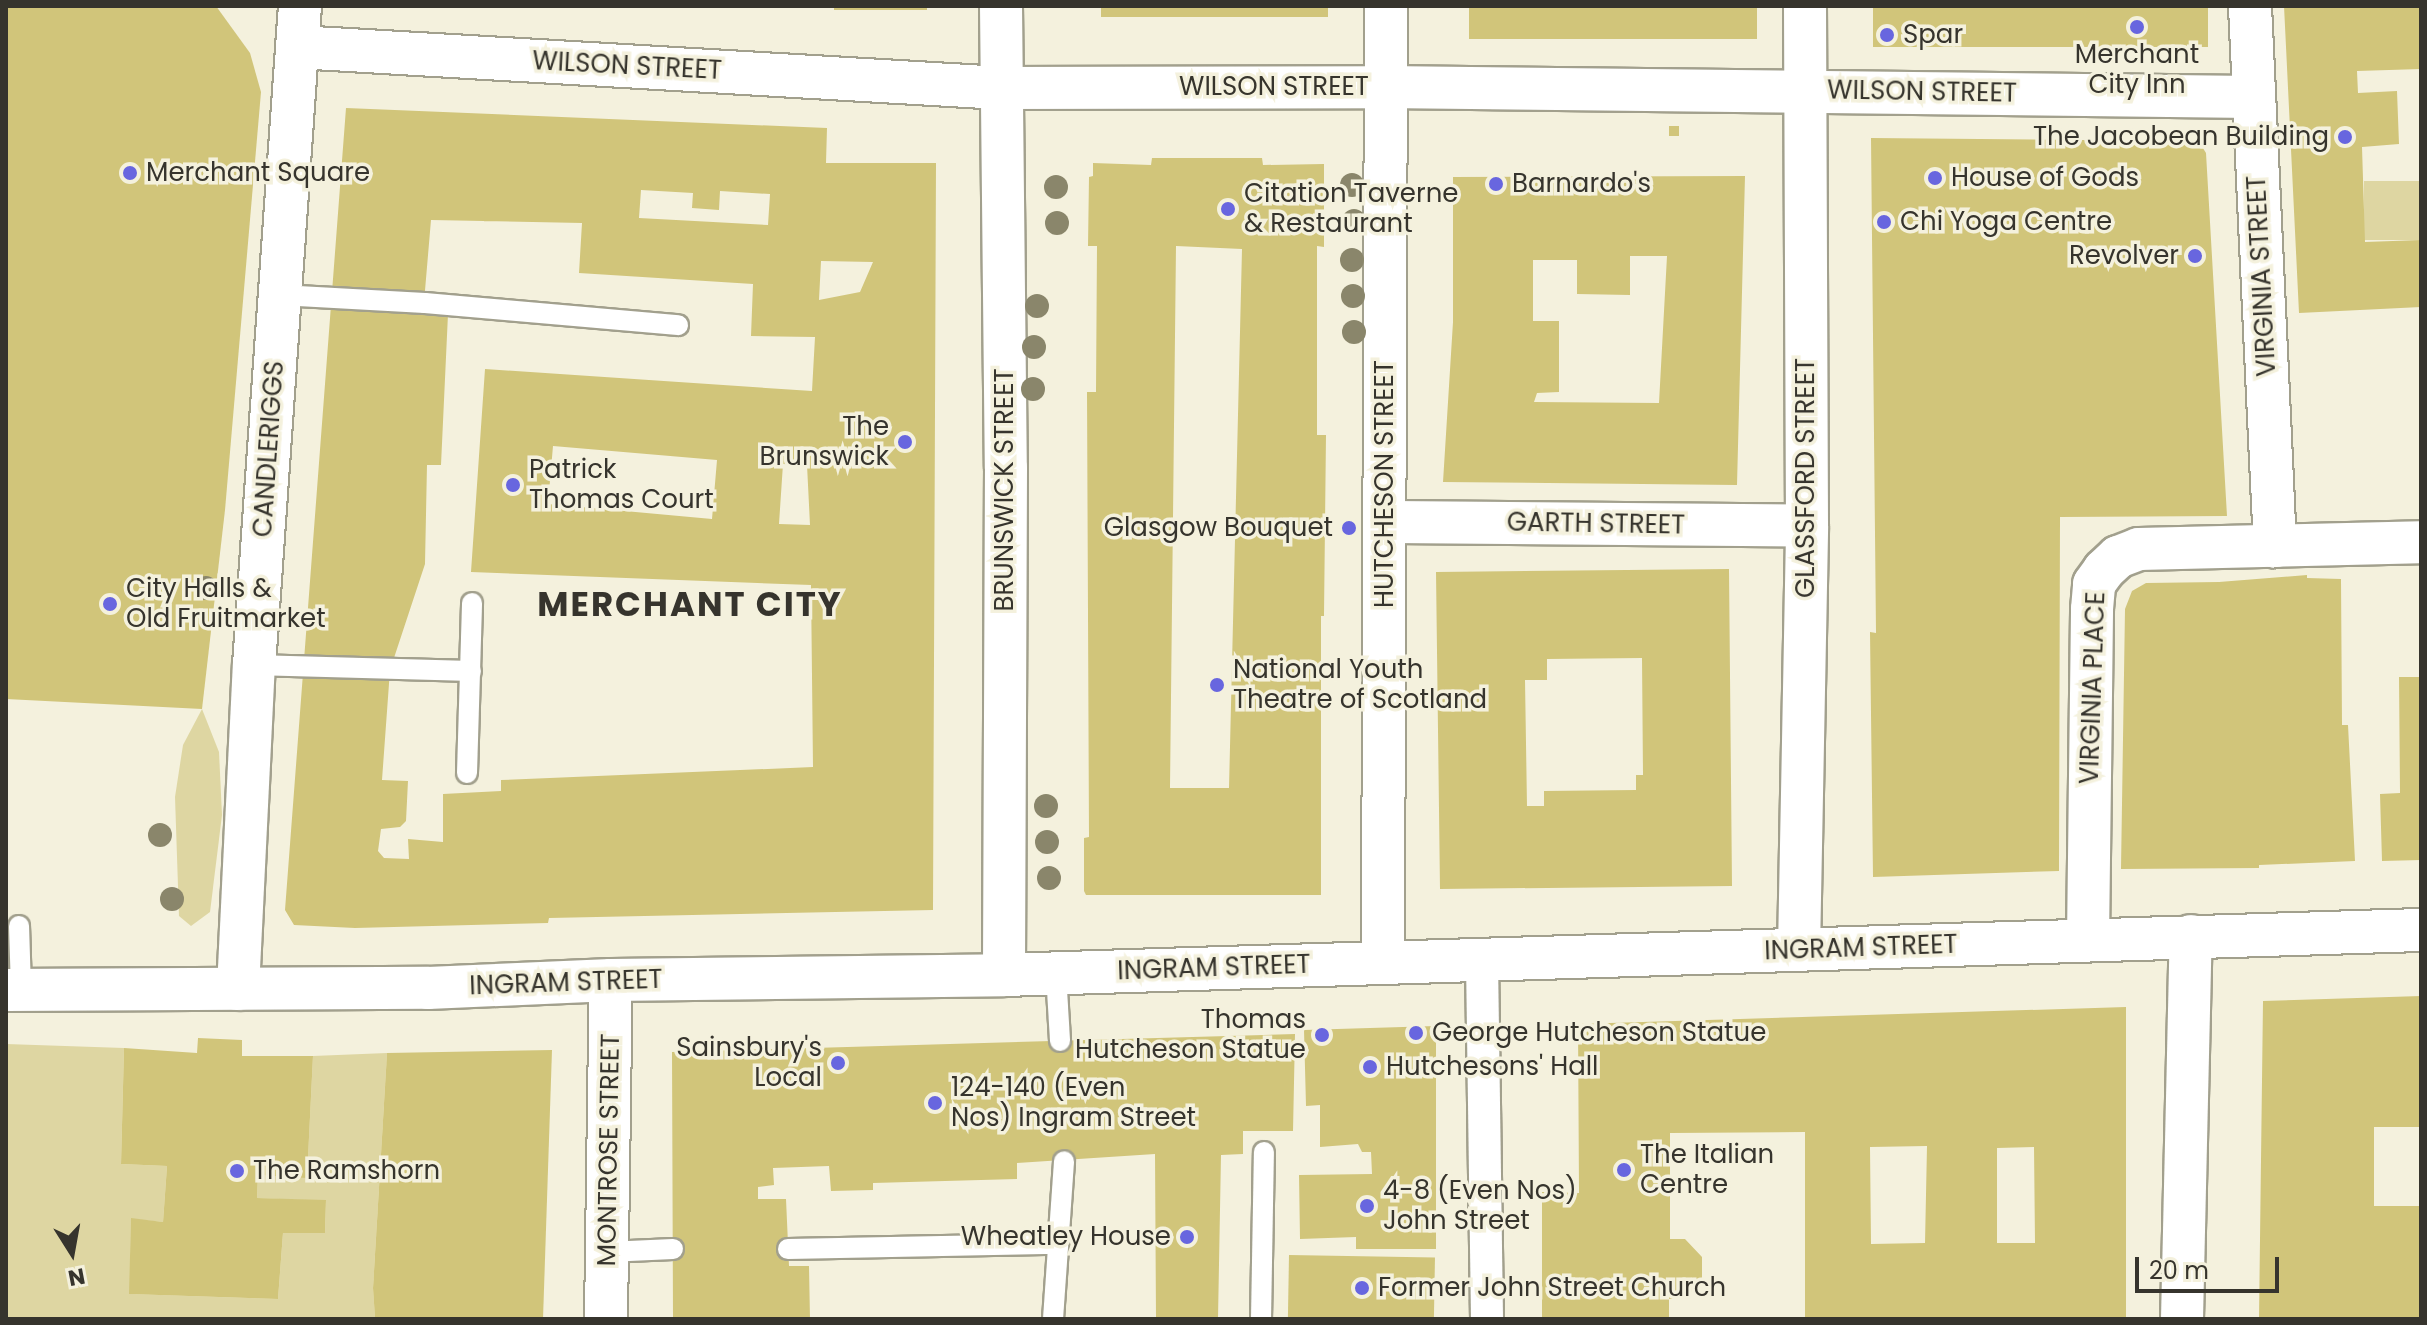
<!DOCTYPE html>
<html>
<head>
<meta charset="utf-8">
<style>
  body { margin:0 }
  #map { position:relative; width:2427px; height:1325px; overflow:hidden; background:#f4f1dd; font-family:Poppins,sans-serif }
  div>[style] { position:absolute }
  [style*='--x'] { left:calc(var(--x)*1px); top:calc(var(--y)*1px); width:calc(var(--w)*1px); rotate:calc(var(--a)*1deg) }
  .green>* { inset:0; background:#ded6a2; transform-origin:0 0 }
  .building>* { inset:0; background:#d1c57a; transform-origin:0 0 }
  .roads { filter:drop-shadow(2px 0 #a2a08d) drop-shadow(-2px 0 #a2a08d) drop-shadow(0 2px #a2a08d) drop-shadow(0 -2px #a2a08d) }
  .service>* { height:20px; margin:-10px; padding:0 10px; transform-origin:10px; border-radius:10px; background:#fff }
  .pedestrian>* { height:32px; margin:-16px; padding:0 16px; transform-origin:16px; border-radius:16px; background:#fff }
  .minor>* { height:42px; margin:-21px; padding:0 21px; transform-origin:21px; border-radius:21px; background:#fff }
  .trees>* { width:24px; height:24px; margin:-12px; border-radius:50%; background:#8a866b }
  .dots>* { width:22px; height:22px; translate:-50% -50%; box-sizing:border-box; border:4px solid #f4f1dd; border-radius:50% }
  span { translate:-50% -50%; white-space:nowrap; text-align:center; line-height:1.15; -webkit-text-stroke:7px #f4f1dd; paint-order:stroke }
  .poi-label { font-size:26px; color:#36342d }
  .left { translate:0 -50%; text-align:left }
  .right { translate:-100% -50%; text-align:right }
  .street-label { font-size:26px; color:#36342d }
  .district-label { font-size:34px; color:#36342d; font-weight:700; letter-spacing:2px }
  .frame { position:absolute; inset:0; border:8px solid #36342d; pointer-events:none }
  .north { position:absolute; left:32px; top:1213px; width:80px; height:80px; -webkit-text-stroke:6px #f4f1dd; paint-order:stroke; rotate:169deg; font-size:22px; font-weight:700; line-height:32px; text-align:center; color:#36342d }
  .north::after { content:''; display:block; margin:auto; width:28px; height:36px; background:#36342d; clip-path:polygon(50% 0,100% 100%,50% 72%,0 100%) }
  .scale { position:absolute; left:2135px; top:1257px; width:144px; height:36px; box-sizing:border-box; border:4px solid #36342d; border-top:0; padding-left:10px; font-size:24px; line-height:28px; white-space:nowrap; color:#36342d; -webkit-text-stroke:6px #f4f1dd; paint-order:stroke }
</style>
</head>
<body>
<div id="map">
  <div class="green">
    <i style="left:2421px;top:181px;width:59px;height:57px;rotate:90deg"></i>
    <i style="clip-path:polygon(202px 709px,219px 752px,222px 815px,210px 912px,191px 926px,179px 916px,175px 797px,183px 745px)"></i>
    <i style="clip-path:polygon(6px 1044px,124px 1048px,121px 1164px,167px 1166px,163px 1222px,131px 1219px,130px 1294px,278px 1299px,283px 1233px,325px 1233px,326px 1201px,257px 1198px,258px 1175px,307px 1177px,313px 1056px,387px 1053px,373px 1288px,375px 1319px,6px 1319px)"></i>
  </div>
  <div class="building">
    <i style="clip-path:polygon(6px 6px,216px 6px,250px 53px,261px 92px,225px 510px,202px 709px,6px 699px)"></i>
    <i style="left:834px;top:6px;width:93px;height:4px"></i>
    <i style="left:1101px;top:6px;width:227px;height:11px"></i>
    <i style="left:1469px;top:6px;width:288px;height:33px"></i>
    <i style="left:1873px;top:6px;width:335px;height:41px"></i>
    <i style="clip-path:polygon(2284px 6px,2421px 6px,2421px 69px,2357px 71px,2358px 93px,2397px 91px,2399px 144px,2362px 147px,2365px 242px,2421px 240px,2421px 307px,2299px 313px)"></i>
    <i style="clip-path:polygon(evenodd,346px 108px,827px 128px,826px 163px,936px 163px,933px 910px,549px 918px,548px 923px,355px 928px,294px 925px,285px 910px,346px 108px,641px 190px,693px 193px,692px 208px,719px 210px,720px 191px,770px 194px,768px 225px,639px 218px,641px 190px,346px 108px,431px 220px,582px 223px,579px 273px,753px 284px,751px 336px,815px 337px,812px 391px,485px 369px,471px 572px,811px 585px,813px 767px,501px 780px,501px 791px,443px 794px,443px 842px,408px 839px,409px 859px,384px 858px,378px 851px,381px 829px,400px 827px,406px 821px,408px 781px,382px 780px,390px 670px,425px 564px,427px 465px,441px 465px,448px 314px,423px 314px,431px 220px,346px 108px,821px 261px,873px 262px,860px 292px,819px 300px,821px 261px,346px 108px,553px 446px,717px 460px,712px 519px,548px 504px,553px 446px,346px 108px,783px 464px,807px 465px,810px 525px,779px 524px,783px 464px)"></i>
    <i style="left:1669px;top:126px;width:10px;height:10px"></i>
    <i style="clip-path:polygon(1871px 138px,2190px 141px,2201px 145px,2206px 153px,2227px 516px,2060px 517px,2059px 871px,1873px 877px,1870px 632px,1876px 633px)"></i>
    <i style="clip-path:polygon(evenodd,1152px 158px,1262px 158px,1263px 165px,1324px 164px,1324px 247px,1317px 246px,1317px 435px,1326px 435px,1324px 616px,1321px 616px,1321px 895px,1086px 895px,1084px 891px,1084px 838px,1089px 837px,1087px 392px,1096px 392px,1097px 246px,1088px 246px,1089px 177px,1093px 176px,1093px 163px,1151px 165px,1152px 158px,1176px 246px,1242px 249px,1229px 788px,1170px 788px,1176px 246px)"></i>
    <i style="clip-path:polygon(evenodd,1745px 176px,1737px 485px,1443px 482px,1453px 322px,1453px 177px,1745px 176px,1630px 256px,1667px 256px,1659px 403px,1534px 402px,1537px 393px,1559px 392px,1559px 321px,1533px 321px,1533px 260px,1577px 260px,1577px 294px,1630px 295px,1630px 256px)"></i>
    <i style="clip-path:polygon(evenodd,1729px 569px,1732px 886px,1440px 889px,1436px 572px,1729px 569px,1642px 658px,1643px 775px,1636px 775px,1636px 790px,1544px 791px,1544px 806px,1527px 806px,1525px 680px,1547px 680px,1547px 659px,1642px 658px)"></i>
    <i style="clip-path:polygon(2307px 575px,2307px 578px,2341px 579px,2342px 725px,2348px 725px,2355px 861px,2259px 865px,2259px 868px,2121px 869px,2125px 609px,2132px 591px,2146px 583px,2219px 582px)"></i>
    <i style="clip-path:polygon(2399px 677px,2421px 677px,2421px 860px,2382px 861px,2380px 794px,2400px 793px)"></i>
    <i style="clip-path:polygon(2421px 996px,2421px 1127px,2374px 1127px,2374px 1206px,2421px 1206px,2421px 1319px,2259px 1319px,2263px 1001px)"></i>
    <i style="clip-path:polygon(evenodd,2126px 1007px,2126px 1319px,1805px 1319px,1805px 1132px,1670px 1133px,1670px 1239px,1685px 1239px,1702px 1257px,1702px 1283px,1684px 1298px,1669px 1299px,1669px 1319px,1542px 1319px,1542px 1192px,1579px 1193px,1578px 1024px,2126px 1007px,1927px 1146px,1925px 1243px,1871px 1244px,1870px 1147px,1927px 1146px,2126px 1007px,2034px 1147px,2035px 1243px,1997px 1243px,1997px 1148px,2034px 1147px)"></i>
    <i style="clip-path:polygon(1436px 1026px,1436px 1249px,1356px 1249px,1356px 1237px,1300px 1239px,1299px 1175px,1372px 1174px,1371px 1152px,1362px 1152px,1358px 1144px,1320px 1147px,1320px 1105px,1306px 1106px,1304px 1030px)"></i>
    <i style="clip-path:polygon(1295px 1034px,1293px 1131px,1243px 1131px,1243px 1154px,1221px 1155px,1218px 1319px,1156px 1319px,1155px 1154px,1017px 1163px,1017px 1179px,873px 1183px,873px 1190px,831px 1191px,829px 1166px,773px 1168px,774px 1185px,758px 1187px,758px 1199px,786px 1199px,789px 1266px,809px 1266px,810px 1319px,673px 1319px,672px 1052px)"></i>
    <i style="clip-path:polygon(198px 1038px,242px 1040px,242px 1056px,313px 1056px,307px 1178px,258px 1175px,257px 1198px,326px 1200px,325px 1233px,283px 1233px,278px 1299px,129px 1294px,131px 1218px,163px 1222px,167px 1166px,121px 1164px,124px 1048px,197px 1053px)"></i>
    <i style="clip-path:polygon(552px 1050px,543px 1319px,375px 1319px,373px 1288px,387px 1053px)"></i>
    <i style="left:1289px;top:1255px;width:146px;height:64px;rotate:1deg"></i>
  </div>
  <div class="roads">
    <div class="service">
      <i style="--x:280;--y:295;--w:145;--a:3.2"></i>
      <i style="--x:425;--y:303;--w:254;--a:5"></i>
      <i style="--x:254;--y:665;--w:217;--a:1.6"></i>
      <i style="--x:467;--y:773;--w:170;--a:-88.3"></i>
      <i style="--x:19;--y:926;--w:64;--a:88.2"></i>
      <i style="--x:1056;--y:973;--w:68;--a:86.6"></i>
      <i style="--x:788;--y:1249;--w:270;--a:-1.1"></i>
      <i style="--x:607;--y:1252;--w:66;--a:-2.6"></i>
      <i style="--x:1053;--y:1319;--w:158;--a:-86"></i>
      <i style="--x:1261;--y:1319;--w:167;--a:-89"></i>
    </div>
    <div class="pedestrian">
      <i style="--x:1482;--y:960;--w:359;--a:89.2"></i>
    </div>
    <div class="minor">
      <i style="--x:1001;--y:6;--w:462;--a:89.4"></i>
      <i style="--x:1006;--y:468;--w:507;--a:90.23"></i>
      <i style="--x:2250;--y:6;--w:541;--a:87.35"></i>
      <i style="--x:297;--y:47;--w:706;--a:3.33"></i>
      <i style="--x:1002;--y:88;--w:382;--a:-0.1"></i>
      <i style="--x:1384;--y:87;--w:869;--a:0.66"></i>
      <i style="--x:1385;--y:522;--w:422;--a:0.5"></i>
      <i style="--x:2088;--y:940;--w:331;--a:-89.3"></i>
      <i style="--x:2092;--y:609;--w:25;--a:-85"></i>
      <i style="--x:2094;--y:584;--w:17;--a:-54"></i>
      <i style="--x:2104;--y:570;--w:19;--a:-43"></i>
      <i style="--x:2118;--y:557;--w:22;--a:-21"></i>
      <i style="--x:2139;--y:549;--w:282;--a:-1.4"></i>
      <i style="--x:1799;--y:950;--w:424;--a:-88.9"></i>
      <i style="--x:1807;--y:526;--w:520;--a:-90.22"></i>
      <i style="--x:1383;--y:963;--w:957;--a:-89.82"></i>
      <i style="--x:238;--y:989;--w:324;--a:-87.2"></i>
      <i style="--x:254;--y:665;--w:661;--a:-86.01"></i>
      <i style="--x:6;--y:990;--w:422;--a:-0.3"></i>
      <i style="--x:428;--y:988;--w:183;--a:-2.5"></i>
      <i style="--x:611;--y:980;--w:393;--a:-0.7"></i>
      <i style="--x:1004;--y:975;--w:1418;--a:-1.82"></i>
      <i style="--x:606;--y:1319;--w:339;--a:-89.2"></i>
      <i style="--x:2182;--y:1319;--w:383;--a:-88.7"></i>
    </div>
  </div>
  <div class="trees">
    <i style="left:1352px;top:185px"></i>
    <i style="left:1056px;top:187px"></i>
    <i style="left:1354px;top:221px"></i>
    <i style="left:1057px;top:223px"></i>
    <i style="left:1352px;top:260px"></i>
    <i style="left:1353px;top:296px"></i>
    <i style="left:1037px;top:306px"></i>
    <i style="left:1354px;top:332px"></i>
    <i style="left:1034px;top:347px"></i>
    <i style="left:1033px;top:389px"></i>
    <i style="left:206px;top:588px"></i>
    <i style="left:1046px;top:806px"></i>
    <i style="left:160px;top:835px"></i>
    <i style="left:1047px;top:842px"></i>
    <i style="left:1049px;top:878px"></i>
    <i style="left:172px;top:899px"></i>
  </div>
  <div class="dots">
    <i style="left:2137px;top:27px;background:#6866df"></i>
    <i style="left:1887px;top:35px;background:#6866df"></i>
    <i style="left:2345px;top:137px;background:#6866df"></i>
    <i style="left:130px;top:173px;background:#6866df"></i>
    <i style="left:1935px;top:178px;background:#6866df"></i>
    <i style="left:1496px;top:184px;background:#6866df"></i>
    <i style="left:1228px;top:209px;background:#6866df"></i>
    <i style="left:1884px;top:222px;background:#6866df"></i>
    <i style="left:2195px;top:256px;background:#6866df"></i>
    <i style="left:905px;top:442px;background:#6866df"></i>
    <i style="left:513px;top:485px;background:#6866df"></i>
    <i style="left:1349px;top:528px;background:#6866df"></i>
    <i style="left:110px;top:604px;background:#6866df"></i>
    <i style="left:1217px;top:685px;background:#6866df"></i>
    <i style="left:1416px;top:1033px;background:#6866df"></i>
    <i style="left:1322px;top:1035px;background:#6866df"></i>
    <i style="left:838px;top:1063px;background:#6866df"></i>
    <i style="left:1370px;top:1067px;background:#6866df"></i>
    <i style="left:935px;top:1103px;background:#6866df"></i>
    <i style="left:1624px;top:1170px;background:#6866df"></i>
    <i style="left:237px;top:1171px;background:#6866df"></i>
    <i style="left:1367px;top:1206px;background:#6866df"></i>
    <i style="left:1187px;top:1237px;background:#6866df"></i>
    <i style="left:1362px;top:1288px;background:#6866df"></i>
  </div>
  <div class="poi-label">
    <span class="left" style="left:1903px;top:35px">Spar</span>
    <span style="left:2137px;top:70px">Merchant<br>City Inn</span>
    <span class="right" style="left:2329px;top:137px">The Jacobean Building</span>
    <span class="left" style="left:146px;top:173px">Merchant Square</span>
    <span class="left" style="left:1951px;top:178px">House of Gods</span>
    <span class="left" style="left:1512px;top:184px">Barnardo's</span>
    <span class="left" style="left:1244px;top:209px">Citation Taverne<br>&amp; Restaurant</span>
    <span class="left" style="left:1900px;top:222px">Chi Yoga Centre</span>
    <span class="right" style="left:2179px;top:256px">Revolver</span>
    <span class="right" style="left:889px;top:442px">The<br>Brunswick</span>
    <span class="left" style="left:529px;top:485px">Patrick<br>Thomas Court</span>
    <span class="right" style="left:1333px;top:528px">Glasgow Bouquet</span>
    <span class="left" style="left:126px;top:604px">City Halls &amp;<br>Old Fruitmarket</span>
    <span class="left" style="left:1233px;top:685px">National Youth<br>Theatre of Scotland</span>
    <span class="right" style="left:1306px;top:1035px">Thomas<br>Hutcheson Statue</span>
    <span class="left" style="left:1432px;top:1033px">George Hutcheson Statue</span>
    <span class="right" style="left:822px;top:1063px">Sainsbury's<br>Local</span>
    <span class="left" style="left:1386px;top:1067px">Hutchesons' Hall</span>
    <span class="left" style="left:951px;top:1103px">124-140 (Even<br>Nos) Ingram Street</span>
    <span class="left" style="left:1640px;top:1170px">The Italian<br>Centre</span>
    <span class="left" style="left:253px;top:1171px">The Ramshorn</span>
    <span class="left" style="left:1383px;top:1206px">4-8 (Even Nos)<br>John Street</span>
    <span class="right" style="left:1171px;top:1237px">Wheatley House</span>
    <span class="left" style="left:1378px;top:1288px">Former John Street Church</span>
  </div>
  <div class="street-label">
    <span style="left:627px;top:66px;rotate:3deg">WILSON STREET</span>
    <span style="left:1274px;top:87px">WILSON STREET</span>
    <span style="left:1922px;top:92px;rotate:1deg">WILSON STREET</span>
    <span style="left:2262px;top:276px;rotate:-93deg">VIRGINIA STREET</span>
    <span style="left:269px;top:449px;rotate:-86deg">CANDLERIGGS</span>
    <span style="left:1806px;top:478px;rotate:-90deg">GLASSFORD STREET</span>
    <span style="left:1385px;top:484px;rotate:-90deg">HUTCHESON STREET</span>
    <span style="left:1005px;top:490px;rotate:-90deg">BRUNSWICK STREET</span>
    <span style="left:1596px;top:524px;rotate:1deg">GARTH STREET</span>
    <span style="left:2093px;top:688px;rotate:-88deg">VIRGINIA PLACE</span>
    <span style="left:1861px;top:948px;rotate:-2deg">INGRAM STREET</span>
    <span style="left:1214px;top:968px;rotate:-2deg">INGRAM STREET</span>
    <span style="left:566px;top:983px;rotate:-2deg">INGRAM STREET</span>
    <span style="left:609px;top:1150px;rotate:-89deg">MONTROSE STREET</span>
  </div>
  <div class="district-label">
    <span style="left:690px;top:605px">MERCHANT CITY</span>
  </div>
  <div class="frame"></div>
  <div class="north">N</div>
  <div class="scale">20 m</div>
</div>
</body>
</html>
